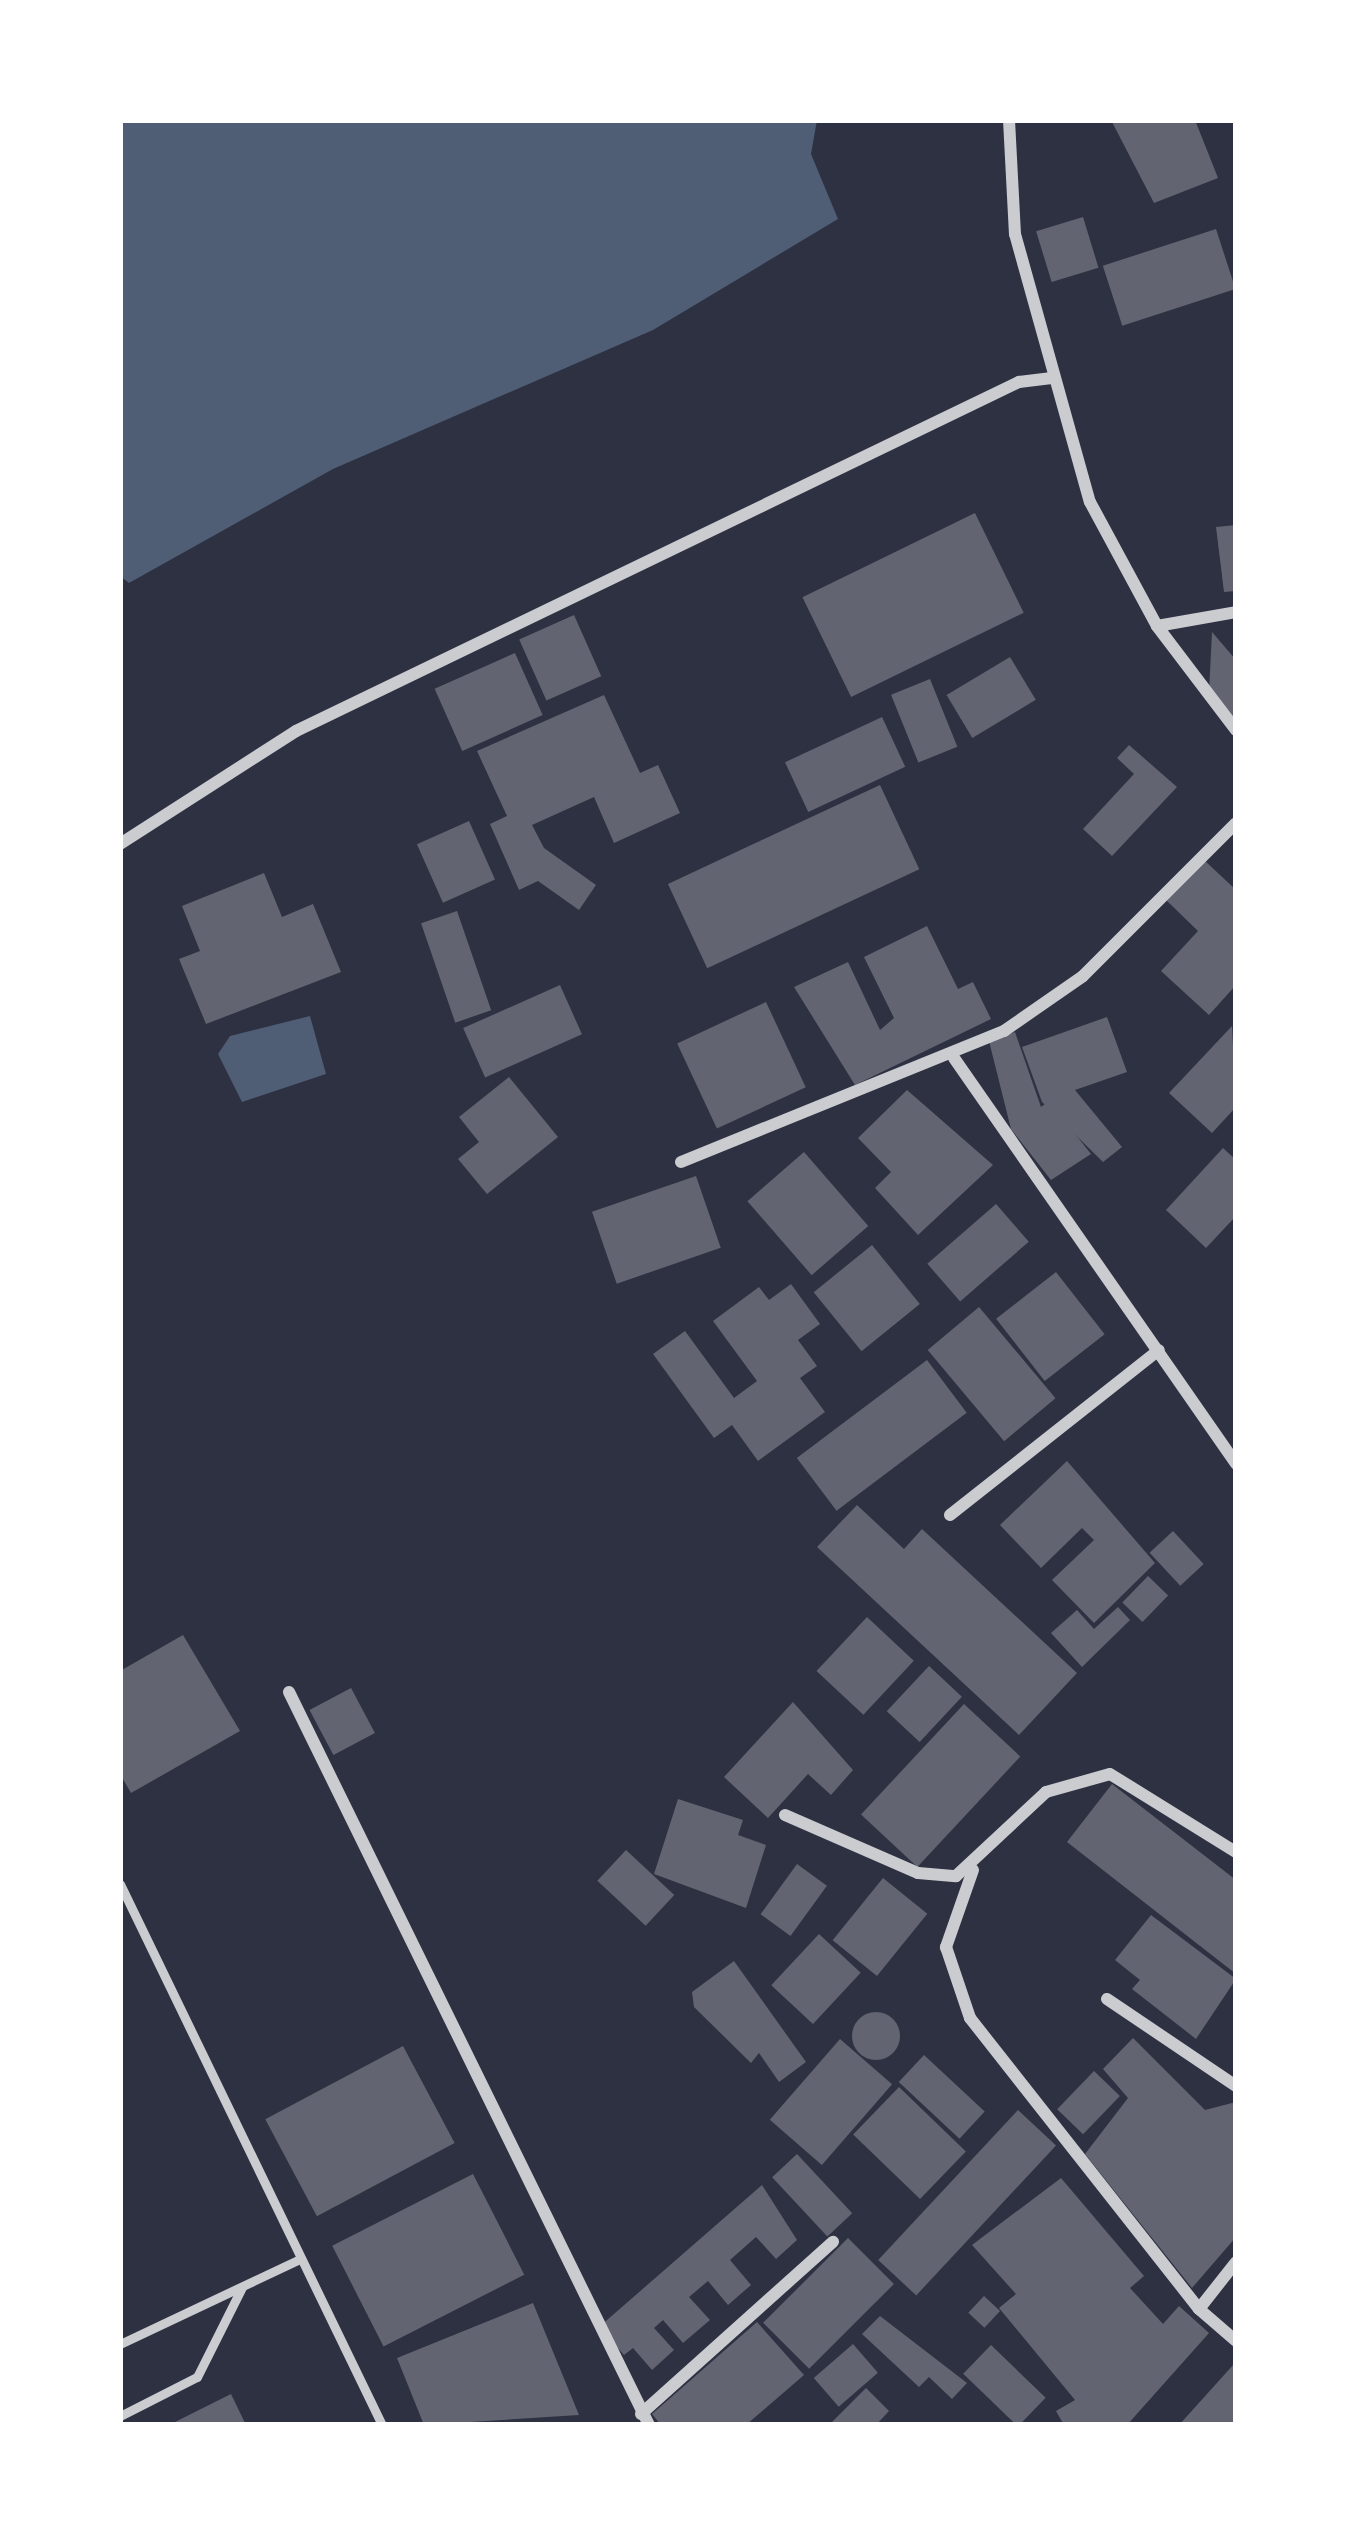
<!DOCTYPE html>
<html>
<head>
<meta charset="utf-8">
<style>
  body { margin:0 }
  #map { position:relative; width:1356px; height:2545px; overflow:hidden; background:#2d3142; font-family:Poppins,sans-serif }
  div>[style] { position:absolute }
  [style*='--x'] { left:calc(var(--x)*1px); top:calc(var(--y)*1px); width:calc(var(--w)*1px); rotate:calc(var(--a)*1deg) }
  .water>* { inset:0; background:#4f5d75 }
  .building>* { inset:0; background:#626471; transform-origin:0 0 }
  .round { border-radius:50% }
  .service>* { height:9px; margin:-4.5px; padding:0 4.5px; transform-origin:4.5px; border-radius:4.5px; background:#caccd0 }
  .minor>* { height:12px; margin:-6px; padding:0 6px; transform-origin:6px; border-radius:6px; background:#caccd0 }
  span { translate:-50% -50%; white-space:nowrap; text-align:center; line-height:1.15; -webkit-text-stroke:12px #fff; paint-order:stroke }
  .frame { position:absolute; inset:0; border:123px solid #fff; pointer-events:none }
</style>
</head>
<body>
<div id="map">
  <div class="water">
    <i style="clip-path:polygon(120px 120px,817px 120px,811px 154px,838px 219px,653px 330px,333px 469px,129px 583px,120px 576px)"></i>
    <i style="clip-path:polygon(310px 1016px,326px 1074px,242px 1102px,218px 1054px,230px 1036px)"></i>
  </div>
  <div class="building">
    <i style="clip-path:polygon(1111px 120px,1195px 120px,1218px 178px,1154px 203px)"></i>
    <i style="left:1083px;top:217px;width:53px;height:49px;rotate:73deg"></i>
    <i style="left:1216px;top:229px;width:63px;height:119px;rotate:72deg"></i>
    <i style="left:975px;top:513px;width:111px;height:192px;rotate:64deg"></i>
    <i style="clip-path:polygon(1236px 525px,1236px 591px,1224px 592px,1216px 527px)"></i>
    <i style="left:574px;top:615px;width:67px;height:60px;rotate:66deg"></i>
    <i style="clip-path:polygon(1212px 632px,1236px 660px,1236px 725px,1209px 692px)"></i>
    <i style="left:515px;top:653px;width:68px;height:88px;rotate:66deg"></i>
    <i style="left:1010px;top:657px;width:50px;height:74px;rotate:59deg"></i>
    <i style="left:930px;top:679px;width:73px;height:42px;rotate:68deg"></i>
    <i style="clip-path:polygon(604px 695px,640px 773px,658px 765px,680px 813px,614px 843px,594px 797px,532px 825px,544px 848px,596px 885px,579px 910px,538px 881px,519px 890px,490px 824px,507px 816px,477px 751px)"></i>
    <i style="left:882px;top:717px;width:55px;height:107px;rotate:65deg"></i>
    <i style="clip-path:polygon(1129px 745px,1177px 787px,1112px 856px,1083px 829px,1134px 774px,1117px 758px)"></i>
    <i style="left:880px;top:785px;width:93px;height:234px;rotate:65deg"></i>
    <i style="left:469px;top:821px;width:64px;height:57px;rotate:66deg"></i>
    <i style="clip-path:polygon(1203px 859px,1236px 890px,1236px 985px,1209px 1015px,1161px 971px,1198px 931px,1165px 899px)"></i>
    <i style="clip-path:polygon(264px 873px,282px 917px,313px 904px,341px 972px,206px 1024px,179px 959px,200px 951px,182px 906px)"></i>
    <i style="left:457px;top:911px;width:105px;height:38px;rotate:71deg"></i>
    <i style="clip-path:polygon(927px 926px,958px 989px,973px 982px,991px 1019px,855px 1085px,794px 987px,848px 962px,880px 1030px,894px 1018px,864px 957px)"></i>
    <i style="left:560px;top:985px;width:54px;height:106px;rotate:66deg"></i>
    <i style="left:766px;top:1002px;width:94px;height:98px;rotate:65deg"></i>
    <i style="clip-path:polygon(1107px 1017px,1127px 1072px,1075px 1090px,1122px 1147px,1103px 1162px,1042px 1102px,1022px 1047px)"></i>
    <i style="clip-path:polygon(1232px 1026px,1236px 1107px,1212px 1133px,1169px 1093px)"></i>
    <i style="clip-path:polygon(1015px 1032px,1041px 1107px,1049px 1101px,1091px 1154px,1051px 1180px,1011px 1129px,989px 1041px)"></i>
    <i style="clip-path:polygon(509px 1077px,558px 1137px,487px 1194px,458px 1159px,479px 1142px,459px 1117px)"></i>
    <i style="clip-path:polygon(907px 1090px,993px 1165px,918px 1235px,875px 1188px,891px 1172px,858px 1138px)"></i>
    <i style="clip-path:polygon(1223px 1148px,1236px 1160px,1236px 1216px,1206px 1248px,1166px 1210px)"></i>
    <i style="left:804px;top:1152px;width:98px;height:75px;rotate:49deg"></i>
    <i style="left:696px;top:1176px;width:76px;height:110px;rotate:71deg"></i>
    <i style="left:996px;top:1204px;width:50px;height:91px;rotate:49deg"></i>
    <i style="left:872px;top:1245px;width:76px;height:75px;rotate:51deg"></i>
    <i style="left:1056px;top:1272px;width:79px;height:76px;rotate:52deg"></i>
    <i style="clip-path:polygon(791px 1284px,820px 1324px,798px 1340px,817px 1366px,800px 1378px,825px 1412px,758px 1461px,732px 1425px,714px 1438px,653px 1354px,685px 1331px,734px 1398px,757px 1381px,713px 1321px,759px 1287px,769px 1300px)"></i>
    <i style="left:979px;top:1307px;width:119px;height:67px;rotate:50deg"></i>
    <i style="left:927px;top:1360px;width:66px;height:163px;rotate:53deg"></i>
    <i style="clip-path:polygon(1067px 1461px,1155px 1563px,1094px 1623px,1052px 1580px,1094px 1540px,1082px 1528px,1041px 1568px,1000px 1525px)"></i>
    <i style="clip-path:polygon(857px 1505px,904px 1549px,922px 1529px,1077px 1673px,1019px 1735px,817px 1547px)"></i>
    <i style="left:1173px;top:1531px;width:45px;height:32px;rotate:47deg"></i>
    <i style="left:1148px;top:1576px;width:28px;height:37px;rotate:44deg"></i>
    <i style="clip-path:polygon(1118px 1607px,1130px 1620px,1082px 1667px,1051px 1633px,1077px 1610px,1094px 1629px)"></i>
    <i style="left:867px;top:1617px;width:64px;height:74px;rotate:43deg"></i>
    <i style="clip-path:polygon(183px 1635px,240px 1731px,131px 1793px,120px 1774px,120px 1671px)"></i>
    <i style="left:929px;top:1666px;width:45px;height:62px;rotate:43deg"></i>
    <i style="left:351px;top:1688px;width:51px;height:47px;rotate:62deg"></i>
    <i style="clip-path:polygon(793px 1702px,853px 1770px,831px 1795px,808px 1774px,768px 1818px,724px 1777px)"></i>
    <i style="left:964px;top:1704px;width:77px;height:151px;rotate:43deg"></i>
    <i style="clip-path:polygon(1112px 1784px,1236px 1880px,1236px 1974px,1067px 1842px)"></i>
    <i style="clip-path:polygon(678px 1799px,743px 1820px,738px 1835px,766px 1845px,746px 1908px,654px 1874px)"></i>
    <i style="left:626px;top:1850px;width:66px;height:42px;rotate:43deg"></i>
    <i style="left:797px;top:1864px;width:37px;height:62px;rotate:36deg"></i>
    <i style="left:883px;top:1878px;width:57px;height:80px;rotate:39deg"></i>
    <i style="clip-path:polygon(1151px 1915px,1236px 1979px,1196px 2039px,1132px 1989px,1140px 1980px,1115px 1960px)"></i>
    <i style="left:819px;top:1934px;width:57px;height:70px;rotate:43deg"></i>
    <i style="clip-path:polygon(734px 1961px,806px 2062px,779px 2082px,759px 2053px,751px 2063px,694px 2007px,692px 1992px)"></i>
    <i class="round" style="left:852px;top:2012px;width:48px;height:48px"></i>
    <i style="clip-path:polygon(1133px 2038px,1205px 2110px,1236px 2102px,1236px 2237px,1192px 2288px,1085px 2154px,1128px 2098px,1103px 2069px)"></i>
    <i style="left:840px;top:2039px;width:69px;height:107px;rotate:41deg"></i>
    <i style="left:403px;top:2046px;width:110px;height:156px;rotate:62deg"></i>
    <i style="left:924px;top:2055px;width:83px;height:37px;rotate:43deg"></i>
    <i style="left:1094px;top:2071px;width:36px;height:53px;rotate:44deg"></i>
    <i style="left:899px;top:2087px;width:93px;height:66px;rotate:44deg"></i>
    <i style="left:1018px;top:2110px;width:52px;height:205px;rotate:43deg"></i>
    <i style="left:797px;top:2154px;width:81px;height:34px;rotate:47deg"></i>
    <i style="left:473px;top:2174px;width:113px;height:158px;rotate:63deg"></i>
    <i style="clip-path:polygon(1061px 2178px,1144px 2276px,1130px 2288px,1163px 2324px,1179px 2306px,1209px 2333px,1127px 2425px,1064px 2425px,1056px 2411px,1075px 2400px,999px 2308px,1016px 2294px,972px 2245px)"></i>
    <i style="clip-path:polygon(762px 2185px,797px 2240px,776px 2259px,756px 2237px,730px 2260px,751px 2285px,728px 2305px,708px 2281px,689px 2297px,710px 2320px,683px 2343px,663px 2320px,654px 2328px,674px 2350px,652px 2370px,633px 2348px,624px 2355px,599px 2327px)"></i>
    <i style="left:848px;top:2238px;width:65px;height:120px;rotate:45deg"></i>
    <i style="left:984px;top:2296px;width:22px;height:23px;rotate:43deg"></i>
    <i style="clip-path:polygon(533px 2303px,579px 2415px,424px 2425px,397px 2358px)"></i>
    <i style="clip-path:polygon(880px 2316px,967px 2383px,952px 2399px,929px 2377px,919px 2387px,862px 2334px)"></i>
    <i style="clip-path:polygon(757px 2322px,804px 2375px,746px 2425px,661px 2425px,652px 2414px)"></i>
    <i style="left:853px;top:2344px;width:38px;height:52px;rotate:49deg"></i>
    <i style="left:991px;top:2345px;width:76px;height:40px;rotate:44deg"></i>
    <i style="clip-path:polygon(1234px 2364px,1236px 2425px,1179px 2425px)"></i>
    <i style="clip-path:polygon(866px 2388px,889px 2411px,876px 2425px,829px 2425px)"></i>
    <i style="clip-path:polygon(231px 2394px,246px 2425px,169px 2425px)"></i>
  </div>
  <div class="service">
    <i style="--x:120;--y:1884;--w:601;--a:64.16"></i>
    <i style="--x:120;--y:2344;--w:199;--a:-25.3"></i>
    <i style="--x:120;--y:2416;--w:86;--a:-26.9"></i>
    <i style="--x:197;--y:2377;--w:101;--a:-63.4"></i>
  </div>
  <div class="minor">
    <i style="--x:1009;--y:120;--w:114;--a:87"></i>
    <i style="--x:1015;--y:234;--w:278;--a:74.4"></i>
    <i style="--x:1090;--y:502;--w:141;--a:61.6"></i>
    <i style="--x:1157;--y:626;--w:131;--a:52.8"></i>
    <i style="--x:1157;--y:626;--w:80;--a:-10"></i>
    <i style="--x:120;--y:844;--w:209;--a:-32.7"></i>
    <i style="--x:296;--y:731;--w:803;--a:-25.77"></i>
    <i style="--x:1019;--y:382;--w:33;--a:-7"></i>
    <i style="--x:954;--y:1058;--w:494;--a:55.2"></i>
    <i style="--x:681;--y:1162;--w:349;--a:-22.1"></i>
    <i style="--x:1004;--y:1031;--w:96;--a:-34.8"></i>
    <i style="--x:1083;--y:976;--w:216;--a:-45"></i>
    <i style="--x:950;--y:1515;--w:266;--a:-38.3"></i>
    <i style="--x:289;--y:1692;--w:817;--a:63.84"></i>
    <i style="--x:785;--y:1815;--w:145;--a:23.6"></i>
    <i style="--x:918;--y:1873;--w:38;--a:5"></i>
    <i style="--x:956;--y:1876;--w:123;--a:-43"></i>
    <i style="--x:1046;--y:1792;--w:66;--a:-15.7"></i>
    <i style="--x:1110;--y:1774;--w:148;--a:31.8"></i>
    <i style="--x:973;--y:1870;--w:82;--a:109.3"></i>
    <i style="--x:946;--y:1947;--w:75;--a:71.3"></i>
    <i style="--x:970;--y:2018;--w:370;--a:51.8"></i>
    <i style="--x:1199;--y:2309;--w:49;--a:40.9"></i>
    <i style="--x:1107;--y:1999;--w:156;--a:34"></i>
    <i style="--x:1199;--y:2309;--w:60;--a:-51.8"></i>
    <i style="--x:641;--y:2414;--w:258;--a:-41.9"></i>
  </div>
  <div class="frame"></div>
</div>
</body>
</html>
